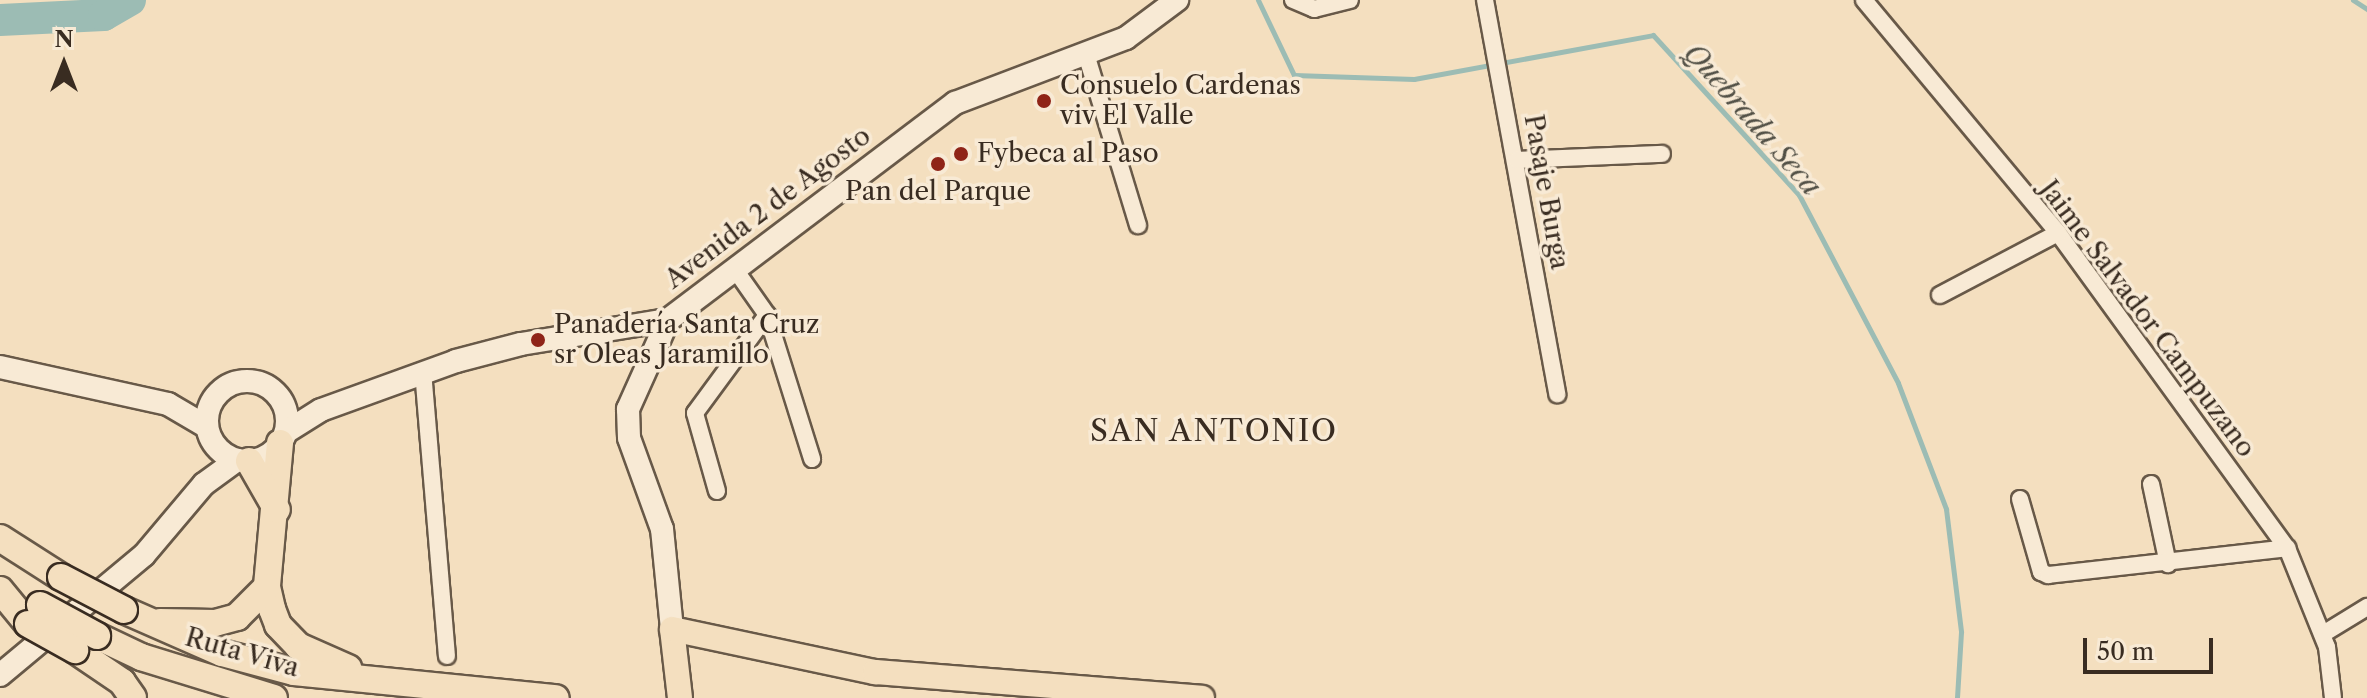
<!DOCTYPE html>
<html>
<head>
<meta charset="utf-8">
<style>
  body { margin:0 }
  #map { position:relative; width:2367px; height:698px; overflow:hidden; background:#f4dfbf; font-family:"Libre Caslon Text",serif }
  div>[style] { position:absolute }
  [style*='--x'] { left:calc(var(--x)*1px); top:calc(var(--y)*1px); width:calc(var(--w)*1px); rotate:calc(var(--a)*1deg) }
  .stream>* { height:5px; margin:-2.5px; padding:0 2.5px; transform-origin:2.5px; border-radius:2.5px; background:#9cbcb4 }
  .river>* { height:32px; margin:-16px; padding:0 16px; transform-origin:16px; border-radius:16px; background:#9cbcb4 }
  .roads { filter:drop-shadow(2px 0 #685948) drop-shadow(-2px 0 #685948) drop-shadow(0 2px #685948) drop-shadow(0 -2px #685948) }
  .minor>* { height:16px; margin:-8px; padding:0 8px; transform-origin:8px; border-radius:8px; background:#f8ead5 }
  .secondary>* { height:22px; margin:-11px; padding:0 11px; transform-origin:11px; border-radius:11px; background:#f8ead5 }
  .secondary>.ring { margin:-11px; padding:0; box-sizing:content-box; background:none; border:22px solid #f8ead5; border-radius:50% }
  .primary>* { height:24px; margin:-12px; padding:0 12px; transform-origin:12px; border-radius:12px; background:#f4dfbf }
  .trunk>* { height:26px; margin:-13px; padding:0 13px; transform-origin:13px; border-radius:13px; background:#f4dfbf }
  .bridges { filter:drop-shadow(2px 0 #392c21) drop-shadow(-2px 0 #392c21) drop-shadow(0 2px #392c21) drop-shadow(0 -2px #392c21) }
  .trunk-bridge>* { height:26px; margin:-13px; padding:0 13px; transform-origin:13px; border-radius:13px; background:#f4dfbf }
  .dots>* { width:22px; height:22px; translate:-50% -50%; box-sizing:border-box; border:4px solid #f8ead5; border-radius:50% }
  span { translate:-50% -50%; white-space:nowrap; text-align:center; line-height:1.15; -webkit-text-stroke:7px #f8ead5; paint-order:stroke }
  .poi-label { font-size:26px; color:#392c21 }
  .left { translate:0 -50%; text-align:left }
  .street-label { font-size:26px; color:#392c21 }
  .water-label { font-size:28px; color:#525046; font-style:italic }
  .quarter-label { font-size:30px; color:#392c21; letter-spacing:2px }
  .north { position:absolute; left:24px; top:24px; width:80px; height:80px; -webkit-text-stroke:6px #f8ead5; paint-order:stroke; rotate:0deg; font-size:22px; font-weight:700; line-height:32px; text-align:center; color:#392c21 }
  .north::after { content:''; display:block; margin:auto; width:28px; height:36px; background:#392c21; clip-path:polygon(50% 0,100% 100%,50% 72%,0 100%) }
  .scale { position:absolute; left:2083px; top:638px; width:130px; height:36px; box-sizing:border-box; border:4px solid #392c21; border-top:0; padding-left:10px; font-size:24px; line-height:28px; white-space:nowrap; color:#392c21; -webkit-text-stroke:6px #f8ead5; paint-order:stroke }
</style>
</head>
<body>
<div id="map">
  <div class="stream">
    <i style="--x:1258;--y:0;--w:83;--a:64.4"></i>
    <i style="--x:1294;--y:75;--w:120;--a:1.9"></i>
    <i style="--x:1414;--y:79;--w:243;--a:-10.4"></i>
    <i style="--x:1653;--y:35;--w:217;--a:47.6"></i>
    <i style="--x:1799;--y:195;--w:212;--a:62.2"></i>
    <i style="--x:1898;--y:383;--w:135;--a:69.1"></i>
    <i style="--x:1946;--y:509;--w:124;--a:83"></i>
    <i style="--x:1961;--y:632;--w:66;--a:93.5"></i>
    <i style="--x:2353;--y:0;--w:17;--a:33"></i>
  </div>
  <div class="river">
    <i style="--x:0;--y:20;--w:104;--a:-2.8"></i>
    <i style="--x:104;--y:15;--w:30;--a:-30"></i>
  </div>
  <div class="roads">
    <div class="minor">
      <i style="--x:1293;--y:0;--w:23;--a:23"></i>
      <i style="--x:1314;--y:9;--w:37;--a:-14"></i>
      <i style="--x:1485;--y:0;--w:401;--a:79.6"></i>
      <i style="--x:1864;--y:0;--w:303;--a:50.2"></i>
      <i style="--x:2058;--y:233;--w:389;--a:54"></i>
      <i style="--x:2287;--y:548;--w:107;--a:68"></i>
      <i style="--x:2327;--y:647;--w:51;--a:83.3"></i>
      <i style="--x:1086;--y:54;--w:179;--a:73.1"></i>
      <i style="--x:1517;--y:160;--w:145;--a:-2.4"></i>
      <i style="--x:734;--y:268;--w:57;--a:54.9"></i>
      <i style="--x:767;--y:315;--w:151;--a:72.6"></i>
      <i style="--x:1940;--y:295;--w:133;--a:-27.7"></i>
      <i style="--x:423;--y:371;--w:286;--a:85.2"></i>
      <i style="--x:2151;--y:484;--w:82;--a:78"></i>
      <i style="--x:717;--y:491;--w:81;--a:-105.8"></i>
      <i style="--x:695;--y:413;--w:122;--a:-53.7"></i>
      <i style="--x:2020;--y:499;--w:76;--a:74"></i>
      <i style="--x:2041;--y:572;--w:8;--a:23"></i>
      <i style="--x:2048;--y:575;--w:241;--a:-6.4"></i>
      <i style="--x:2323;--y:634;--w:52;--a:-31.5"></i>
    </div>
    <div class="secondary">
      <i style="--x:668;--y:320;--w:98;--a:114.2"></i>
      <i style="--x:628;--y:409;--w:29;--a:88"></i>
      <i style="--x:629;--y:438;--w:97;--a:70.1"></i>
      <i style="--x:662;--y:529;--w:100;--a:84.3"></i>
      <i style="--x:0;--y:367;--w:172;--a:12.4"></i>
      <i style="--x:168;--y:404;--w:45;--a:30.5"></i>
      <i class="ring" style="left:207px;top:381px;width:58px;height:58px"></i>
      <i style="--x:286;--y:432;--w:41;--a:-32.2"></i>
      <i style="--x:321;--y:410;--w:144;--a:-19.9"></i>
      <i style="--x:456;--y:361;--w:67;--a:-14.7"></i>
      <i style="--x:521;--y:344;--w:149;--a:-9.3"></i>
      <i style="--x:668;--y:320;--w:360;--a:-37.1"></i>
      <i style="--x:955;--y:103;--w:183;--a:-20.8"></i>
      <i style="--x:1126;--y:38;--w:64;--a:-36.7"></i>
      <i style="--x:0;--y:675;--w:187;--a:-39.8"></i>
      <i style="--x:144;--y:555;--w:93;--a:-49.8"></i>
      <i style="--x:204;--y:484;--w:41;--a:-36"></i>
    </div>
    <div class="primary">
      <i style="--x:680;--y:698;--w:69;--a:-96.6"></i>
      <i style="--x:672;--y:629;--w:208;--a:12"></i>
      <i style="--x:875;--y:672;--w:328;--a:4.5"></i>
    </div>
    <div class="trunk">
      <i style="--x:280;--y:443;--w:145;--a:95.2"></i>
      <i style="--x:267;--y:587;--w:23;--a:77"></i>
      <i style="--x:272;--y:609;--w:17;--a:69"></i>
      <i style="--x:278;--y:625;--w:29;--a:46"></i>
      <i style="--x:298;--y:646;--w:55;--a:23.7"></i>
      <i style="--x:249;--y:461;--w:56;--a:60.3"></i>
      <i style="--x:0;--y:538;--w:72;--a:32.6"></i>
      <i style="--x:0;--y:590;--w:44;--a:50.5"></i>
      <i style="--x:124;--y:610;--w:107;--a:23.7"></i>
      <i style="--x:222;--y:653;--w:74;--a:14.8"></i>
      <i style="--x:294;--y:672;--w:263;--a:5.7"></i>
      <i style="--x:160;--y:622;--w:55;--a:1"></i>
      <i style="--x:215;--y:623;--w:23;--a:-15"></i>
      <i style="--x:237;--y:617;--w:42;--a:-45"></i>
      <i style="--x:97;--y:636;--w:49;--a:25.5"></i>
      <i style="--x:141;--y:657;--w:139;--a:17.1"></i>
      <i style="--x:75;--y:650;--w:57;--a:34.2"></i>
      <i style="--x:122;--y:682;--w:19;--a:55"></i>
    </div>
  </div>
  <div class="bridges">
    <div class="trunk-bridge">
      <i style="--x:61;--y:577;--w:71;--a:27.6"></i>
      <i style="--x:40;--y:605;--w:65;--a:28.5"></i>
      <i style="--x:28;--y:624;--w:54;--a:29"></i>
    </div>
  </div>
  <div class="dots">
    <i style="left:1044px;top:101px;background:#8f2418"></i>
    <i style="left:961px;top:154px;background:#8f2418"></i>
    <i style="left:938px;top:164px;background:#8f2418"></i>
    <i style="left:538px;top:340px;background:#8f2418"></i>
  </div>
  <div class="poi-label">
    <span class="left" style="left:1060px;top:101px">Consuelo Cardenas<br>viv El Valle</span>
    <span class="left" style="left:977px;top:154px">Fybeca al Paso</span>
    <span style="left:938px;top:192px">Pan del Parque</span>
    <span class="left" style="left:554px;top:340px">Panadería Santa Cruz<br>sr Oleas Jaramillo</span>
  </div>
  <div class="street-label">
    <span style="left:1546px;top:192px;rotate:80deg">Pasaje Burga</span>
    <span style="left:768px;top:208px;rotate:-37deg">Avenida 2 de Agosto</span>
    <span style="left:2147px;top:319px;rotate:53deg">Jaime Salvador Campuzano</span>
    <span style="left:242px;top:653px;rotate:16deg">Ruta Viva</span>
  </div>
  <div class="water-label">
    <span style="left:1753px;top:119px;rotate:49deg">Quebrada Seca</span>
  </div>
  <div class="quarter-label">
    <span style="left:1214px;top:431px">SAN ANTONIO</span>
  </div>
  <div class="north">N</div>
  <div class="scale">50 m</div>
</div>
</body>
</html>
